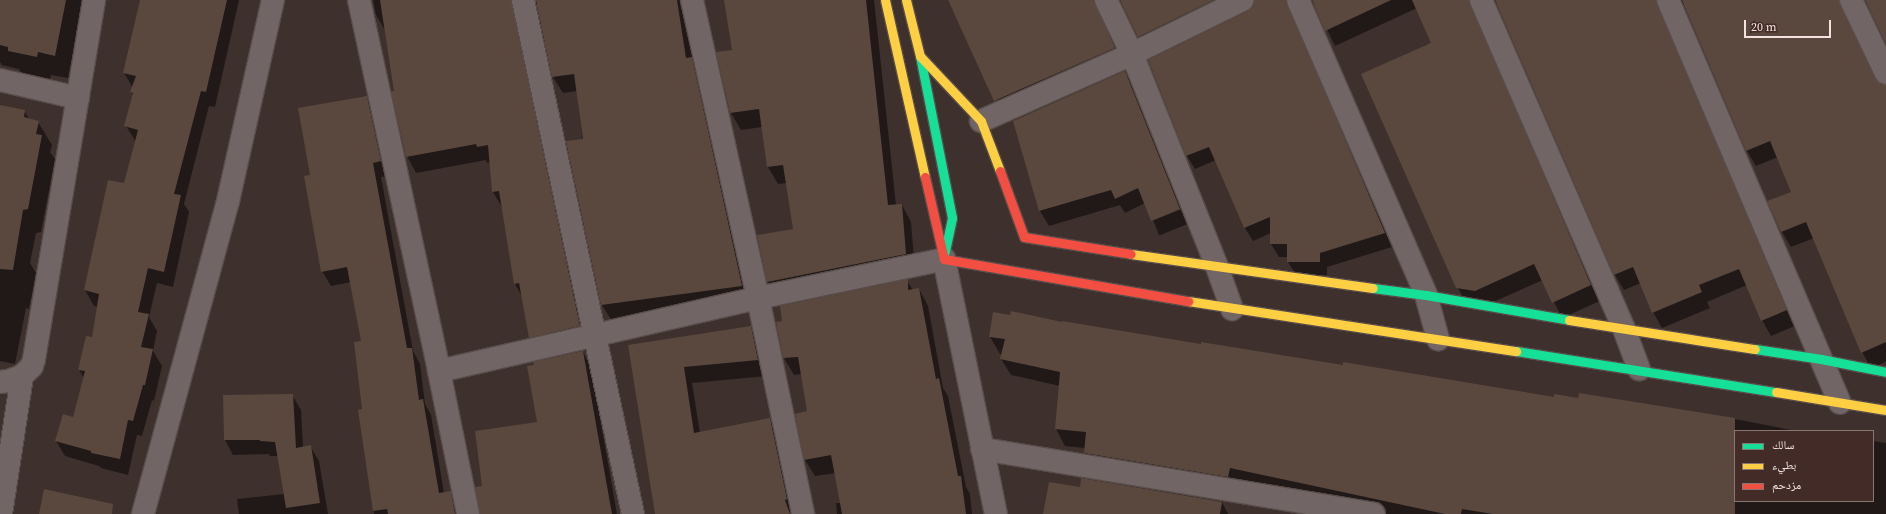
<!DOCTYPE html>
<html>
<head>
<meta charset="utf-8">
<style>
  body { margin:0 }
  #map { position:relative; width:1886px; height:514px; overflow:hidden; background:#3d302d; font-family:"Source Serif 4","Noto Naskh Arabic",serif }
  div>[style] { position:absolute }
  [style*='--x'] { left:calc(var(--x)*1px); top:calc(var(--y)*1px); width:calc(var(--w)*1px); rotate:calc(var(--a)*1deg) }
  .shadow>* { inset:0; background:#0007; transform-origin:0 0 }
  .building>* { inset:0; background:#5a483e }
  .roads { filter:drop-shadow(1px 0 #594d4b) drop-shadow(-1px 0 #594d4b) drop-shadow(0 1px #594d4b) drop-shadow(0 -1px #594d4b) }
  .street>* { height:22px; margin:-11px; padding:0 11px; transform-origin:11px; border-radius:11px; background:#716665 }
  .fast>* { height:9px; margin:-4.5px; padding:0 4.5px; transform-origin:4.5px; border-radius:4.5px; background:#16e098 }
  .slow>* { height:9px; margin:-4.5px; padding:0 4.5px; transform-origin:4.5px; border-radius:4.5px; background:#ffcf43 }
  .jam>* { height:9px; margin:-4.5px; padding:0 4.5px; transform-origin:4.5px; border-radius:4.5px; background:#f24e42 }
  span { translate:-50% -50%; white-space:nowrap; text-align:center; line-height:1.15; -webkit-text-stroke:3px #432b27; paint-order:stroke }
  .legend { position:absolute; left:1734px; top:430px; width:140px; height:72px; box-sizing:border-box; background:#432b27; border:1px solid #897571; margin:0; padding:5px 7px; list-style:none; font-size:12px; color:#f3e3e0 }
  .legend li { display:flex; align-items:center; gap:8px; height:20px }
  .legend b { width:20px; border:1px solid #897571 }
  .scale { position:absolute; left:1744px; top:20px; width:87px; height:18px; box-sizing:border-box; border:2px solid #f3e3e0; border-top:0; padding-left:5px; font-size:12px; line-height:14px; white-space:nowrap; color:#f3e3e0; -webkit-text-stroke:3px #432b27; paint-order:stroke }
</style>
</head>
<body>
<div id="map">
  <div class="shadow">
    <i style="clip-path:polygon(0 0,86px 0,79px 22px,68px 78px,51px 75px,50px 79px,22px 74px,19px 69px,2px 65px,0 62px)"></i>
    <i style="clip-path:polygon(141px 0,239px 0,215px 107px,209px 106px,184px 204px,189px 212px,173px 287px,157px 283px,149px 317px,157px 331px,153px 351px,162px 366px,154px 401px,152px 400px,142px 436px,137px 435px,128px 475px,101px 468px,99px 466px,65px 456px,56px 441px,73px 418px,84px 378px,79px 370px,92px 338px,98px 307px,94px 306px,85px 290px,125px 184px,136px 142px,126px 126px,133px 95px,131px 92px,133px 88px,124px 73px)"></i>
    <i style="clip-path:polygon(373px 0,683px 0,693px 60px,701px 75px,751px 302px,612px 321px,602px 305px,577px 91px,563px 93px,553px 77px,538px 4px,530px 4px,589px 342px,539px 354px,530px 337px,523px 298px,515px 284px,502px 207px,493px 192px,491px 162px,487px 163px,486px 160px,416px 173px,407px 156px,386px 32px,376px 15px)"></i>
    <i style="clip-path:polygon(725px 0,874px 0,896px 205px,902px 205px,911px 222px,915px 271px,778px 299px,768px 282px,758px 236px,794px 229px,787px 183px,778px 184px,768px 167px,762px 127px,741px 130px,731px 113px,718px 53px,733px 50px)"></i>
    <i style="clip-path:polygon(948px 0,1293px 0,1294px 19px,1392px 247px,1327px 267px,1327px 275px,1296px 275px,1288px 262px,1288px 257px,1279px 257px,1271px 244px,1271px 233px,1253px 241px,1245px 228px,1216px 160px,1195px 169px,1187px 156px,1149px 61px,1248px 12px,1253px 7px,1255px 2px,1252px 1px,1146px 50px,1123px 4px,1116px 1px,1101px 14px,1122px 62px,1003px 114px)"></i>
    <i style="clip-path:polygon(1305px 0,1886px 0,1886px 42px,1869px 6px,1862px 3px,1847px 15px,1848px 22px,1877px 83px,1886px 86px,1886px 362px,1871px 368px,1862px 352px,1814px 238px,1791px 247px,1782px 232px,1792px 193px,1778px 157px,1756px 166px,1747px 151px,1685px 5px,1679px 3px,1664px 15px,1665px 22px,1795px 326px,1771px 336px,1762px 320px,1747px 285px,1707px 302px,1710px 308px,1662px 328px,1653px 312px,1641px 283px,1624px 290px,1615px 275px,1498px 5px,1492px 3px,1477px 16px,1478px 22px,1600px 301px,1562px 318px,1543px 280px,1484px 306px,1467px 303px,1457px 287px,1432px 44px,1417px 8px,1335px 46px,1315px 5px,1307px 4px)"></i>
    <i style="clip-path:polygon(1125px 72px,1133px 87px,1182px 208px,1153px 219px,1153px 221px,1145px 203px,1125px 213px,1120px 205px,1049px 226px,1040px 211px,1014px 121px)"></i>
    <i style="clip-path:polygon(366px 97px,375px 111px,389px 176px,381px 177px,413px 351px,420px 364px,425px 404px,431px 415px,444px 493px,450px 492px,459px 507px,460px 514px,374px 514px,359px 411px,363px 410px,362px 341px,351px 282px,331px 286px,322px 271px,311px 176px)"></i>
    <i style="clip-path:polygon(0 106px,24px 111px,30px 120px,38px 122px,52px 145px,50px 152px,55px 159px,41px 232px,36px 233px,30px 263px,36px 273px,29px 309px,26px 308px,15px 364px,0 361px)"></i>
    <i style="left:1182px;top:209px;width:16px;height:31px;rotate:68deg"></i>
    <i style="clip-path:polygon(907px 281px,913px 290px,919px 289px,928px 306px,943px 388px,948px 396px,966px 487px,970px 494px,972px 514px,837px 514px,836px 503px,841px 503px,836px 473px,815px 476px,805px 460px,809px 412px,802px 374px,794px 375px,784px 358px)"></i>
    <i style="clip-path:polygon(1063px 323px,1554px 399px,1704px 415px,1704px 413px,1796px 431px,1735px 431px,1735px 501px,1873px 501px,1873px 441px,1886px 443px,1886px 514px,1379px 514px,1094px 470px,1085px 453px,1085px 448px,1065px 446px,1056px 429px,1060px 386px,1011px 375px,1001px 359px,1002px 354px,1000px 354px,990px 337px)"></i>
    <i style="clip-path:polygon(750px 327px,760px 343px,767px 376px,692px 383px,700px 433px,770px 420px,779px 436px,795px 514px,656px 514px,629px 346px)"></i>
    <i style="clip-path:polygon(583px 352px,591px 367px,617px 514px,481px 514px,483px 487px,538px 423px)"></i>
    <i style="clip-path:polygon(292px 395px,301px 410px,303px 447px,310px 446px,319px 461px,328px 514px,239px 514px,237px 499px,284px 494px,278px 456px,270px 456px,269px 454px,233px 455px,225px 440px)"></i>
    <i style="clip-path:polygon(1081px 489px,1222px 502px,1228px 514px,1044px 514px)"></i>
  </div>
  <div class="building">
    <i style="clip-path:polygon(0 0,66px 0,55px 56px,38px 52px,37px 57px,8px 51px,8px 47px,0 45px)"></i>
    <i style="clip-path:polygon(140px 0,227px 0,206px 92px,201px 91px,174px 194px,181px 195px,164px 272px,148px 268px,138px 312px,149px 314px,141px 347px,153px 349px,145px 385px,143px 385px,133px 421px,128px 420px,120px 459px,91px 453px,91px 451px,55px 441px,63px 414px,73px 417px,85px 371px,78px 370px,86px 336px,92px 337px,99px 294px,84px 290px,108px 180px,124px 183px,138px 130px,124px 126px,133px 93px,130px 92px,136px 76px,123px 73px)"></i>
    <i style="clip-path:polygon(380px 0,511px 0,580px 326px,529px 338px,519px 283px,514px 284px,499px 191px,492px 192px,488px 145px,477px 147px,476px 144px,406px 157px,391px 91px,394px 91px)"></i>
    <i style="clip-path:polygon(536px 0,677px 0,686px 58px,692px 57px,742px 286px,601px 305px,566px 141px,583px 139px,574px 74px,552px 77px)"></i>
    <i style="clip-path:polygon(724px 0,866px 0,888px 205px,902px 204px,906px 254px,767px 282px,757px 235px,793px 229px,783px 165px,767px 167px,759px 109px,730px 113px,716px 52px,732px 50px)"></i>
    <i style="clip-path:polygon(948px 0,1094px 0,1115px 48px,994px 101px)"></i>
    <i style="clip-path:polygon(1120px 0,1214px 0,1138px 37px)"></i>
    <i style="clip-path:polygon(1254px 0,1286px 0,1385px 233px,1320px 253px,1320px 262px,1287px 262px,1287px 244px,1270px 244px,1270px 217px,1244px 228px,1209px 147px,1186px 156px,1148px 60px,1248px 11px,1253px 7px)"></i>
    <i style="clip-path:polygon(1312px 0,1391px 0,1325px 31px)"></i>
    <i style="clip-path:polygon(1412px 0,1469px 0,1591px 285px,1552px 303px,1534px 264px,1475px 291px,1456px 288px,1361px 74px,1431px 43px)"></i>
    <i style="clip-path:polygon(1495px 0,1656px 0,1787px 310px,1761px 321px,1739px 269px,1699px 285px,1702px 292px,1652px 313px,1633px 267px,1614px 275px)"></i>
    <i style="clip-path:polygon(1682px 0,1839px 0,1875px 78px,1879px 83px,1886px 85px,1886px 342px,1861px 353px,1806px 222px,1781px 232px,1767px 201px,1791px 192px,1770px 141px,1746px 151px)"></i>
    <i style="clip-path:polygon(1865px 0,1886px 0,1886px 44px)"></i>
    <i style="clip-path:polygon(1125px 71px,1180px 209px,1151px 221px,1138px 188px,1115px 199px,1111px 190px,1039px 211px,1013px 121px)"></i>
    <i style="clip-path:polygon(367px 96px,381px 161px,373px 163px,407px 348px,412px 348px,419px 400px,423px 399px,439px 493px,451px 491px,455px 514px,388px 514px,387px 509px,373px 511px,358px 410px,362px 409px,354px 342px,361px 341px,347px 267px,321px 272px,304px 176px,310px 175px,298px 108px)"></i>
    <i style="clip-path:polygon(0 105px,25px 110px,24px 117px,39px 121px,36px 134px,42px 135px,28px 209px,23px 210px,13px 270px,0 269px)"></i>
    <i style="clip-path:polygon(908px 279px,908px 290px,919px 288px,936px 379px,939px 378px,958px 476px,961px 476px,966px 514px,842px 514px,831px 455px,804px 460px,795px 414px,807px 411px,798px 357px,783px 358px,776px 322px,782px 321px,780px 306px)"></i>
    <i style="clip-path:polygon(1011px 311px,1062px 322px,1062px 321px,1201px 344px,1201px 342px,1343px 365px,1343px 362px,1554px 397px,1554px 394px,1578px 398px,1579px 393px,1735px 418px,1735px 514px,1493px 514px,1462px 509px,1461px 514px,1445px 514px,1230px 468px,1228px 477px,1084px 453px,1086px 432px,1055px 429px,1060px 372px,1000px 359px,1005px 339px,989px 337px,993px 312px,1010px 315px)"></i>
    <i style="clip-path:polygon(751px 326px,758px 360px,684px 367px,694px 433px,770px 418px,787px 499px,785px 500px,790px 514px,655px 514px,628px 345px)"></i>
    <i style="clip-path:polygon(583px 351px,612px 514px,480px 514px,475px 487px,482px 486px,475px 431px,537px 422px,527px 366px,534px 365px,533px 362px)"></i>
    <i style="clip-path:polygon(293px 394px,296px 448px,311px 445px,320px 503px,286px 508px,275px 442px,260px 441px,260px 440px,224px 440px,223px 395px)"></i>
    <i style="clip-path:polygon(1081px 478px,1222px 502px,1220px 514px,1043px 514px,1049px 482px,1080px 487px)"></i>
    <i style="clip-path:polygon(44px 489px,113px 504px,112px 514px,39px 514px)"></i>
  </div>
  <div class="roads">
    <div class="street">
      <i style="--x:359;--y:0;--w:380;--a:77.8"></i>
      <i style="--x:439;--y:371;--w:146;--a:78.5"></i>
      <i style="--x:523;--y:0;--w:526;--a:77.92"></i>
      <i style="--x:692;--y:0;--w:305;--a:77.5"></i>
      <i style="--x:758;--y:298;--w:221;--a:78.2"></i>
      <i style="--x:1106;--y:0;--w:60;--a:64.3"></i>
      <i style="--x:1132;--y:54;--w:229;--a:68.2"></i>
      <i style="--x:1217;--y:267;--w:45;--a:70.3"></i>
      <i style="--x:1298;--y:0;--w:322;--a:66.5"></i>
      <i style="--x:1426;--y:295;--w:46;--a:74.7"></i>
      <i style="--x:1481;--y:0;--w:359;--a:66.5"></i>
      <i style="--x:1624;--y:329;--w:43;--a:69.4"></i>
      <i style="--x:1668;--y:0;--w:438;--a:66.9"></i>
      <i style="--x:1851;--y:0;--w:81;--a:64.4"></i>
      <i style="--x:0;--y:80;--w:80;--a:13"></i>
      <i style="--x:981;--y:121;--w:165;--a:-23.9"></i>
      <i style="--x:1132;--y:54;--w:123;--a:-26.1"></i>
      <i style="--x:439;--y:371;--w:327;--a:-12.9"></i>
      <i style="--x:758;--y:298;--w:190;--a:-11.8"></i>
      <i style="--x:944;--y:259;--w:260;--a:78.5"></i>
      <i style="--x:0;--y:382;--w:8;--a:-7"></i>
      <i style="--x:8;--y:381;--w:15;--a:-20"></i>
      <i style="--x:22;--y:376;--w:14;--a:-45"></i>
      <i style="--x:32;--y:366;--w:7;--a:-74"></i>
      <i style="--x:34;--y:359;--w:364;--a:-80.5"></i>
      <i style="--x:982;--y:449;--w:397;--a:9.4"></i>
      <i style="--x:1;--y:514;--w:140;--a:-81.3"></i>
      <i style="--x:143;--y:514;--w:324;--a:-74.8"></i>
      <i style="--x:228;--y:201;--w:206;--a:-77.4"></i>
    </div>
    <div class="fast">
      <i style="--x:920;--y:56;--w:165;--a:78.8"></i>
      <i style="--x:952;--y:218;--w:35;--a:102"></i>
      <i style="--x:1373;--y:288;--w:53;--a:7.5"></i>
      <i style="--x:1426;--y:295;--w:145;--a:9.9"></i>
      <i style="--x:1755;--y:349;--w:67;--a:8.6"></i>
      <i style="--x:1821;--y:359;--w:66;--a:11.3"></i>
      <i style="--x:1516;--y:351;--w:263;--a:9"></i>
    </div>
    <div class="slow">
      <i style="--x:885;--y:0;--w:181;--a:77.3"></i>
      <i style="--x:906;--y:0;--w:58;--a:76"></i>
      <i style="--x:920;--y:56;--w:89;--a:46.8"></i>
      <i style="--x:981;--y:121;--w:53;--a:69.2"></i>
      <i style="--x:1131;--y:254;--w:244;--a:8"></i>
      <i style="--x:1188;--y:301;--w:332;--a:8.7"></i>
      <i style="--x:1569;--y:320;--w:188;--a:8.9"></i>
      <i style="--x:1776;--y:392;--w:111;--a:9.3"></i>
    </div>
    <div class="jam">
      <i style="--x:1000;--y:171;--w:70;--a:70"></i>
      <i style="--x:1024;--y:237;--w:108;--a:9"></i>
      <i style="--x:925;--y:177;--w:84;--a:77"></i>
      <i style="--x:944;--y:259;--w:248;--a:9.8"></i>
    </div>
  </div>
  <ul class="legend">
  <li><b style="height:5px;background:#16e098"></b>سالك</li>
  <li><b style="height:5px;background:#ffcf43"></b>بطيء</li>
  <li><b style="height:5px;background:#f24e42"></b>مزدحم</li>
  </ul>
  <div class="scale">20 m</div>
</div>
</body>
</html>
